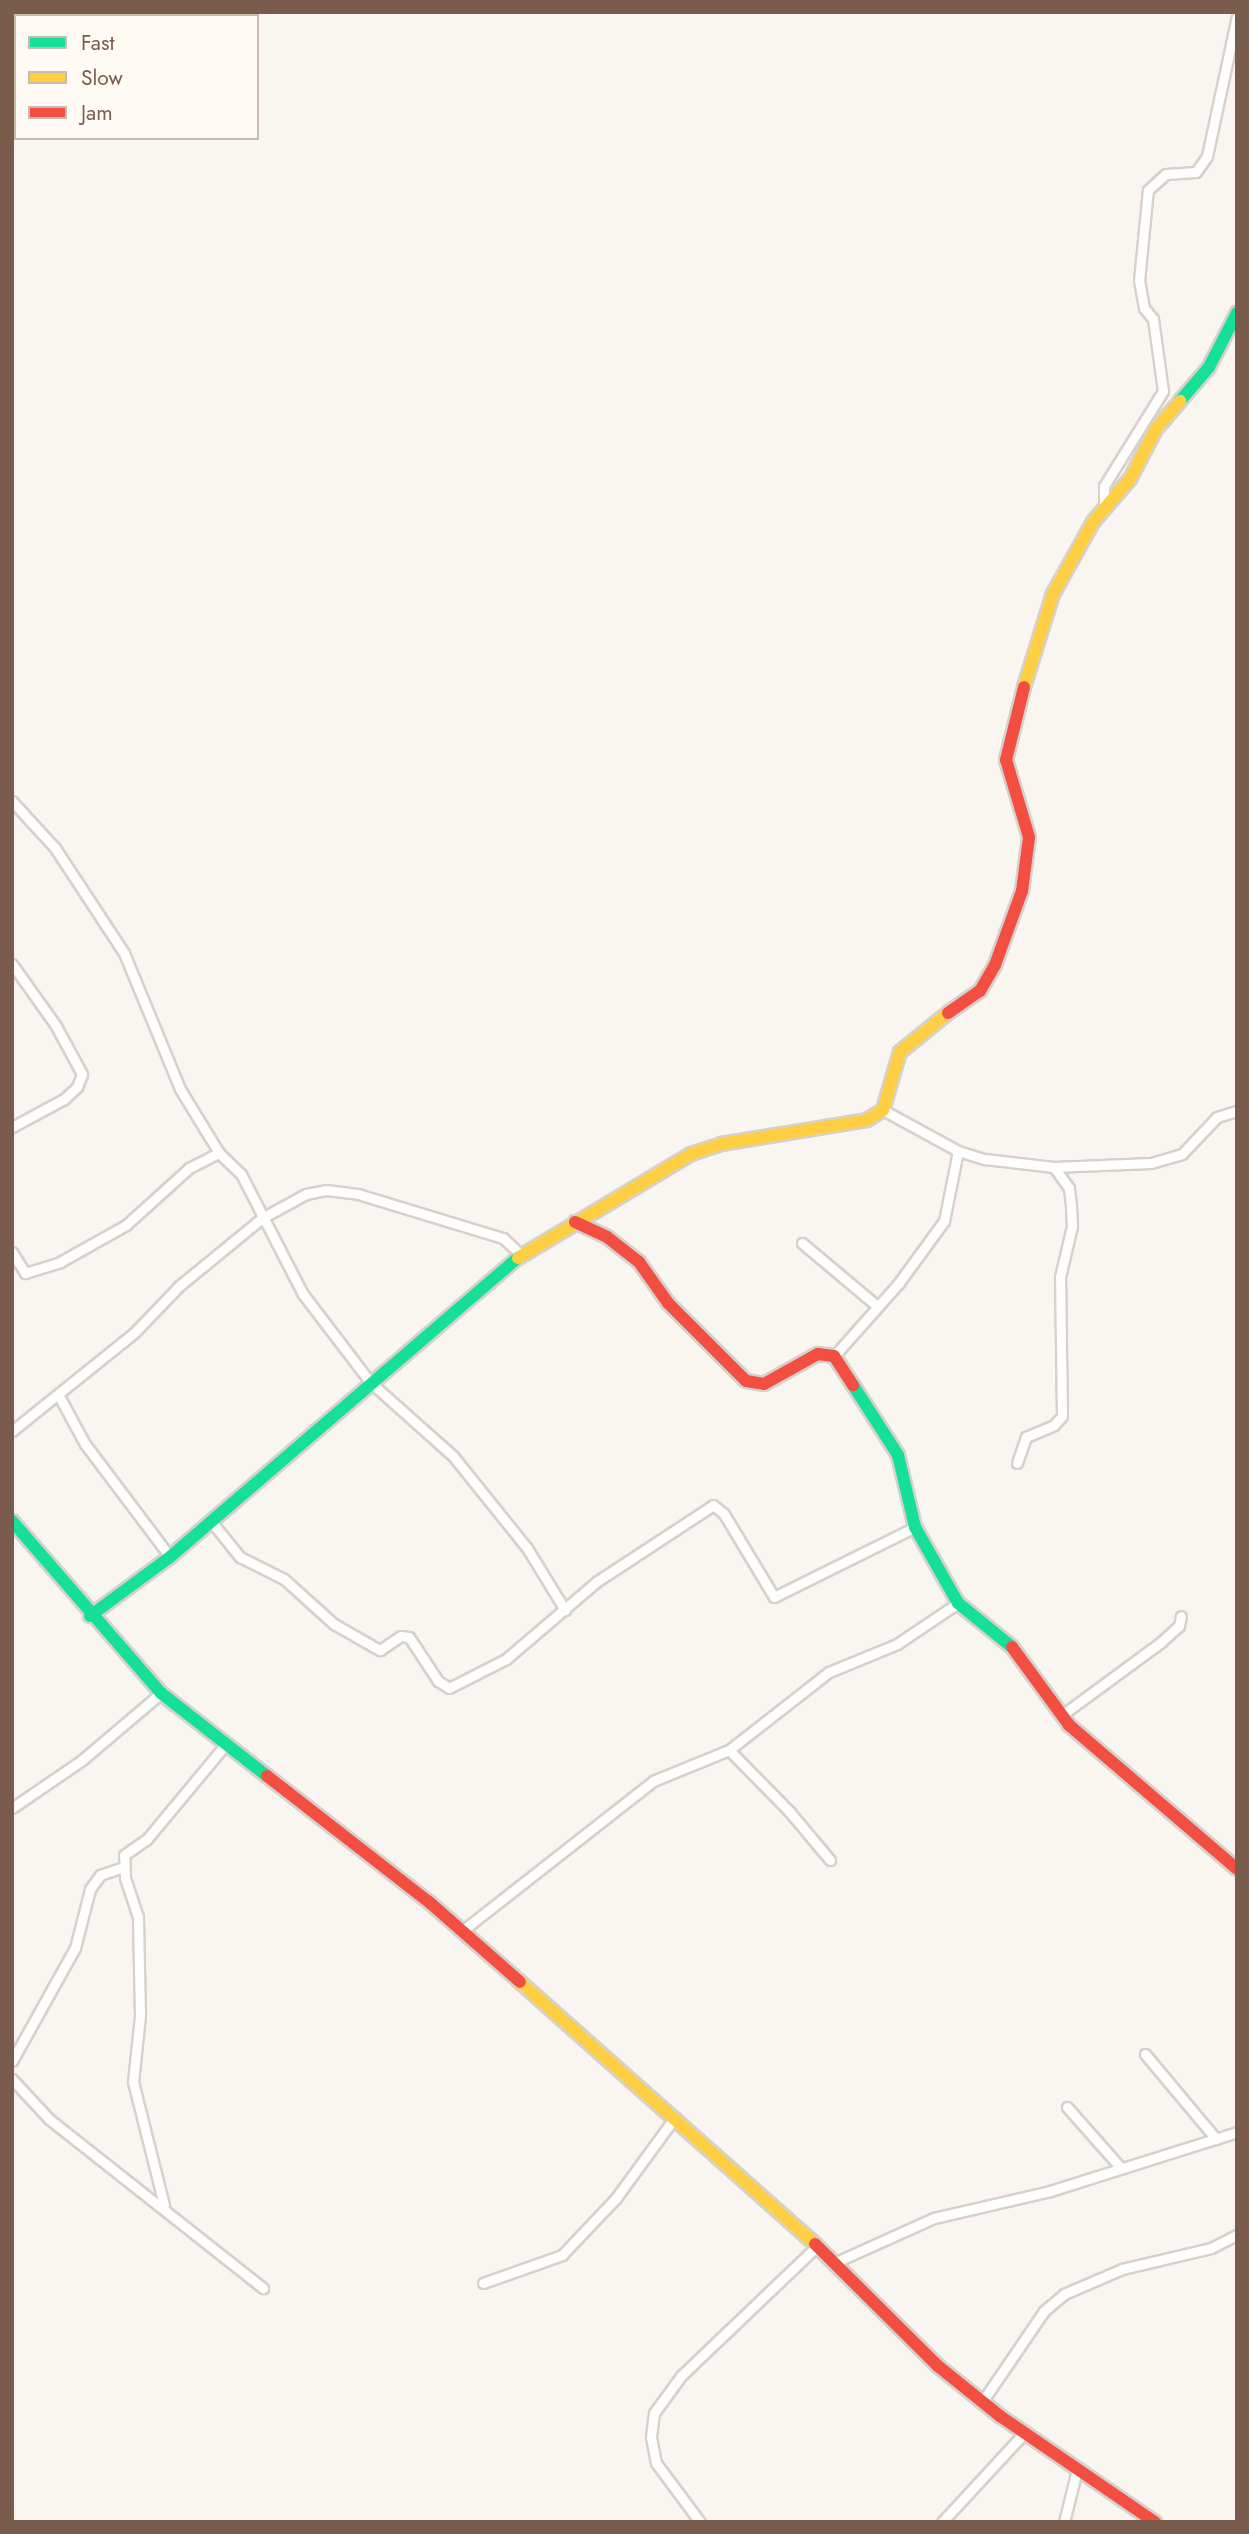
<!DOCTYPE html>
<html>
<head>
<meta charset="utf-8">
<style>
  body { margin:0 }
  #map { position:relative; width:1249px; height:2534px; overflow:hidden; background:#f9f5f0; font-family:Jost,sans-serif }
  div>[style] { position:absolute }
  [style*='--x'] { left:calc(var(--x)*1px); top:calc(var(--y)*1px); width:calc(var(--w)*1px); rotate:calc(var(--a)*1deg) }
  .roads { filter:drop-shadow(2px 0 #d7d1cb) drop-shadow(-2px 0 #d7d1cb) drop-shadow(0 2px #d7d1cb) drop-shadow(0 -2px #d7d1cb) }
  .street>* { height:9px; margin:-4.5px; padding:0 4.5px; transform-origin:4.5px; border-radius:4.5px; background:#fefefd }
  .fast>* { height:12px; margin:-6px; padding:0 6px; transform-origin:6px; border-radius:6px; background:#16e098 }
  .slow>* { height:12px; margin:-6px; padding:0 6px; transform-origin:6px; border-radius:6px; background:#ffcf43 }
  .jam>* { height:12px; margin:-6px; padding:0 6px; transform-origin:6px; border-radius:6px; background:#f24e42 }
  span { translate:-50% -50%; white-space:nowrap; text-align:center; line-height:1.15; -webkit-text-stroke:6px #fffaf3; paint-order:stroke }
  .frame { position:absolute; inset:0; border:14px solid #7a5c4d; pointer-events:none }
  .legend { position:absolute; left:14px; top:14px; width:245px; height:126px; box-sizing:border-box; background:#fffaf3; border:2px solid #cabbb1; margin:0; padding:9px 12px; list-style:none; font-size:21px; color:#7a5c4d }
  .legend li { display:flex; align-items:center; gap:14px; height:35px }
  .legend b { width:35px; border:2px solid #cabbb1 }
</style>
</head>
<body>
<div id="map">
  <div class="roads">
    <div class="street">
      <i style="--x:12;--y:91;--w:4;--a:-27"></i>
      <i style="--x:1104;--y:508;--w:22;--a:-90"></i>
      <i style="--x:1104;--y:486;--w:112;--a:-58.2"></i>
      <i style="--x:1163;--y:391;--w:73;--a:-97.9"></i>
      <i style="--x:1153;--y:319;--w:14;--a:-129"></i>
      <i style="--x:1144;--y:308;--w:27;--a:-100"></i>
      <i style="--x:1139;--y:281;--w:91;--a:-84.4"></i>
      <i style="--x:1148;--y:190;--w:24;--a:-42"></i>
      <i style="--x:1166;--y:174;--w:30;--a:-4"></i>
      <i style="--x:1196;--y:172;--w:19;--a:-55"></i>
      <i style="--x:1207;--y:156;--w:143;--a:-77.9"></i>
      <i style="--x:12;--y:801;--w:64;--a:47.5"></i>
      <i style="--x:55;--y:848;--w:126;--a:56.7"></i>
      <i style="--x:124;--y:953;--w:147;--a:67.6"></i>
      <i style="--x:180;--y:1089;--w:75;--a:58.6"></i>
      <i style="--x:219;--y:1153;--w:30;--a:44"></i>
      <i style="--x:241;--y:1174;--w:135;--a:62.7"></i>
      <i style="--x:303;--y:1294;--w:111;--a:52.7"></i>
      <i style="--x:370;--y:1382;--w:111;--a:41.7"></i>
      <i style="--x:453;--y:1456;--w:118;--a:51.2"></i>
      <i style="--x:527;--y:1548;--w:73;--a:58.5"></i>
      <i style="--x:12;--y:964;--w:76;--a:54.6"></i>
      <i style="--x:56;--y:1026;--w:55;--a:61.6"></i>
      <i style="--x:82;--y:1074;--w:14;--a:111"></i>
      <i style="--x:77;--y:1087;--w:18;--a:137"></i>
      <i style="--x:64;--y:1099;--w:59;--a:151.7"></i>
      <i style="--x:883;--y:1110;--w:85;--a:28.7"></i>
      <i style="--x:958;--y:1151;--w:28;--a:17"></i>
      <i style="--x:985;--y:1159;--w:69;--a:6.6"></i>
      <i style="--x:1054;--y:1167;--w:97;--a:-2.4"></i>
      <i style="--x:1151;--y:1163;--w:32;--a:-16"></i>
      <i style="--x:1182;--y:1154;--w:51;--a:-46.6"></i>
      <i style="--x:1217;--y:1117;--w:21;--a:-17"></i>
      <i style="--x:802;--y:1243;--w:98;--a:40"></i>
      <i style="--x:12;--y:1252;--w:25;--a:58"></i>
      <i style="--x:25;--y:1273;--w:37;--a:-17"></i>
      <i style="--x:60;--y:1262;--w:76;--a:-29.3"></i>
      <i style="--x:126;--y:1225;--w:85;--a:-42.1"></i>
      <i style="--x:189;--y:1168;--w:34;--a:-27"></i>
      <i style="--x:834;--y:1356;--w:96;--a:-48.4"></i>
      <i style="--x:898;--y:1284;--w:78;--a:-53.9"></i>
      <i style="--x:944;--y:1221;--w:71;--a:-78.7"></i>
      <i style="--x:59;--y:1396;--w:55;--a:61.6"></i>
      <i style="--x:85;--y:1444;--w:141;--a:53"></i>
      <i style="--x:12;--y:1431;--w:156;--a:-38.8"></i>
      <i style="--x:134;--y:1333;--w:65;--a:-46.2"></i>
      <i style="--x:179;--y:1286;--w:107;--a:-39.3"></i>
      <i style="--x:262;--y:1218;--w:50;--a:-28.6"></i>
      <i style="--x:306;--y:1194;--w:20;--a:-11"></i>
      <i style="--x:326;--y:1190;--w:32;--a:7"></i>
      <i style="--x:358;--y:1194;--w:152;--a:16.9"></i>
      <i style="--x:503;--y:1238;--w:25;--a:43"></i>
      <i style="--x:1017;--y:1463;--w:28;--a:-71"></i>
      <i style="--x:1026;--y:1437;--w:30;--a:-23"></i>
      <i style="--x:1054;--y:1425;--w:12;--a:-48"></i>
      <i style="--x:1062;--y:1416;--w:139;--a:-90.8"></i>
      <i style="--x:1060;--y:1277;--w:52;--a:-76.8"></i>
      <i style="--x:1072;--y:1226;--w:21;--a:-93"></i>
      <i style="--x:1071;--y:1205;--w:17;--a:-97"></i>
      <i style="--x:1069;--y:1188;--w:26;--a:-126"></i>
      <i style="--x:210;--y:1520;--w:48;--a:51"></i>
      <i style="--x:240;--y:1557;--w:49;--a:26.6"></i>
      <i style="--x:284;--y:1579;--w:67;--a:42"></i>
      <i style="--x:334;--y:1624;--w:46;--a:29.9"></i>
      <i style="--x:374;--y:1647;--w:7;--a:27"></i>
      <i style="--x:380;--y:1650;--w:25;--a:-34"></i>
      <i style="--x:401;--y:1636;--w:8;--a:7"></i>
      <i style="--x:409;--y:1637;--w:53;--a:56.6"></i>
      <i style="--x:438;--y:1681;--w:13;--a:32"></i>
      <i style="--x:449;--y:1688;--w:64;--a:-27"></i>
      <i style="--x:506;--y:1659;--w:118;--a:-40.5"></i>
      <i style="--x:596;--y:1582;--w:140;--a:-33.3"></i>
      <i style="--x:713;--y:1505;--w:14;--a:39"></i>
      <i style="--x:724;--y:1514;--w:97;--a:58.9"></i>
      <i style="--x:774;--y:1597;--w:157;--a:-26.4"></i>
      <i style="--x:1062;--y:1715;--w:123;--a:-36.4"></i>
      <i style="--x:1161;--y:1642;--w:24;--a:-42"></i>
      <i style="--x:1179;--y:1626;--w:10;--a:-79"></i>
      <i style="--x:729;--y:1750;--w:86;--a:45.5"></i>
      <i style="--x:789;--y:1811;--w:64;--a:50.1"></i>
      <i style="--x:12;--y:1808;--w:85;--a:-34.4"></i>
      <i style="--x:82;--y:1760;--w:104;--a:-40.3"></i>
      <i style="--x:462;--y:1931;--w:243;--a:-38.1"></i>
      <i style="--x:653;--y:1781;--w:82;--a:-22.2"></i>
      <i style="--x:729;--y:1750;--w:127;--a:-38"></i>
      <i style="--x:829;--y:1672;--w:74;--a:-22.4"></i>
      <i style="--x:897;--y:1644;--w:73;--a:-33.9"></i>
      <i style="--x:1145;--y:2054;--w:111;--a:50.1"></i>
      <i style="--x:12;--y:2061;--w:129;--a:-60.9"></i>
      <i style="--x:75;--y:1948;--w:61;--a:-75.7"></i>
      <i style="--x:90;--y:1889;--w:17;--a:-54"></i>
      <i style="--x:100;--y:1875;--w:24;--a:-19"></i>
      <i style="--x:12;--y:2079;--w:54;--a:47.2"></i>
      <i style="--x:49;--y:2119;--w:273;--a:38.3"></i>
      <i style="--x:1067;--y:2107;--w:81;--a:48.5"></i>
      <i style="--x:164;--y:2205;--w:127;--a:-104.1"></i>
      <i style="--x:133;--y:2082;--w:67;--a:-84"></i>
      <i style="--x:140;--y:2015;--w:98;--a:-91.2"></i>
      <i style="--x:138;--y:1917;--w:41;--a:-108.4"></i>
      <i style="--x:125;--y:1878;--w:23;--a:-92"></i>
      <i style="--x:124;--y:1855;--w:28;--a:-35"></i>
      <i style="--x:147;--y:1839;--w:124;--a:-50.3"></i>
      <i style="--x:836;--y:2262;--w:107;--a:-24.2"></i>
      <i style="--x:934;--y:2218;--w:119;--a:-13.1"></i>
      <i style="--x:1050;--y:2191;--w:196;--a:-17.5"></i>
      <i style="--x:483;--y:2283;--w:84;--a:-19.5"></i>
      <i style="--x:562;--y:2255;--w:79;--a:-46.5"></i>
      <i style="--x:616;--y:2198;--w:100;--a:-53.9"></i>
      <i style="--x:982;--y:2402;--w:110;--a:-55.7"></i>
      <i style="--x:1044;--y:2311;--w:26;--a:-40"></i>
      <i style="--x:1064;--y:2294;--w:63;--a:-23.3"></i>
      <i style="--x:1122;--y:2269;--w:91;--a:-13.3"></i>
      <i style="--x:1211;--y:2248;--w:29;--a:-27"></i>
      <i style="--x:700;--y:2522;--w:74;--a:-126.7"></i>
      <i style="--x:656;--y:2463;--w:26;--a:-101"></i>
      <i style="--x:651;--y:2437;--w:24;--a:-83"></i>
      <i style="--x:654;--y:2413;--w:46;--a:-53.9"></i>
      <i style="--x:681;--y:2376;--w:188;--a:-43.7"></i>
      <i style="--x:942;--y:2522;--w:121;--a:-47.3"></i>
      <i style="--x:1064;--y:2522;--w:54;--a:-76"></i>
    </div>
    <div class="fast">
      <i style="--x:1180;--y:401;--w:45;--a:-49.5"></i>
      <i style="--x:1209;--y:367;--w:61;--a:-62.6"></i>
      <i style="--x:853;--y:1385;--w:83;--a:57.3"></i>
      <i style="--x:898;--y:1455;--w:74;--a:76.7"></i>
      <i style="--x:915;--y:1527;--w:87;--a:60.5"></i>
      <i style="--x:958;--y:1603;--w:70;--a:39.2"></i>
      <i style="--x:12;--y:1521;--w:228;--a:49.1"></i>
      <i style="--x:161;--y:1693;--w:135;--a:38.1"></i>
      <i style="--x:90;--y:1616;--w:99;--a:-36.4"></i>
      <i style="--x:170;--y:1557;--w:459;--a:-40.7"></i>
    </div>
    <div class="slow">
      <i style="--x:1024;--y:687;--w:97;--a:-72.7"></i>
      <i style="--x:1053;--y:594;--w:82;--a:-60.9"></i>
      <i style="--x:1093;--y:522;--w:57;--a:-49.3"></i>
      <i style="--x:1130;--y:479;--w:56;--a:-62.5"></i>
      <i style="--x:1156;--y:429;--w:37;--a:-49"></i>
      <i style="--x:518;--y:1258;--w:202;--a:-31"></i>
      <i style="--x:691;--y:1154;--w:32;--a:-18"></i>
      <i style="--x:721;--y:1144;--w:148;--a:-9.3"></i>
      <i style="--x:867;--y:1120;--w:19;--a:-32"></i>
      <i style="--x:883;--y:1110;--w:60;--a:-73.7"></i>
      <i style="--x:900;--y:1052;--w:62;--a:-39.1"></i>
      <i style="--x:520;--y:1982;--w:395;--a:41.6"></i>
    </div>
    <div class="jam">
      <i style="--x:948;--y:1013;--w:39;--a:-35"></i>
      <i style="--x:980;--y:991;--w:30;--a:-60"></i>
      <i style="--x:995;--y:965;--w:79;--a:-70"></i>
      <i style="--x:1022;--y:891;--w:54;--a:-82.6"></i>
      <i style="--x:1029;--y:837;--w:80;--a:-106.6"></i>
      <i style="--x:1006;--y:760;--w:75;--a:-76.1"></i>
      <i style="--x:575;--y:1222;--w:35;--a:25"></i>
      <i style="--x:607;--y:1237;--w:41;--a:38"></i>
      <i style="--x:639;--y:1262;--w:50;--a:54.7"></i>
      <i style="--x:668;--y:1303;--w:110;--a:45"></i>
      <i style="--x:746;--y:1381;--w:18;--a:9"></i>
      <i style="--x:764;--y:1384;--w:62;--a:-29.1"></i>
      <i style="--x:818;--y:1354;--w:16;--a:7"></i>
      <i style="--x:834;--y:1356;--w:35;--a:57"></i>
      <i style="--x:1012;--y:1647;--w:97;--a:53.8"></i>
      <i style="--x:1069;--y:1725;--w:221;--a:40.6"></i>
      <i style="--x:267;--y:1776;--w:205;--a:37.9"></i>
      <i style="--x:429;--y:1902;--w:121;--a:41.3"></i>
      <i style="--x:815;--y:2244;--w:173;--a:44.8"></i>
      <i style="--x:938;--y:2366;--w:80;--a:38.9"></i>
      <i style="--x:1000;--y:2416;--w:188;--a:34.4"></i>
    </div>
  </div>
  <div class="frame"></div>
  <ul class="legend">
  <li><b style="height:9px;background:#16e098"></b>Fast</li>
  <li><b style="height:9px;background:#ffcf43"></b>Slow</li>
  <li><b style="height:9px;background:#f24e42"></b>Jam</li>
  </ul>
</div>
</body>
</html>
